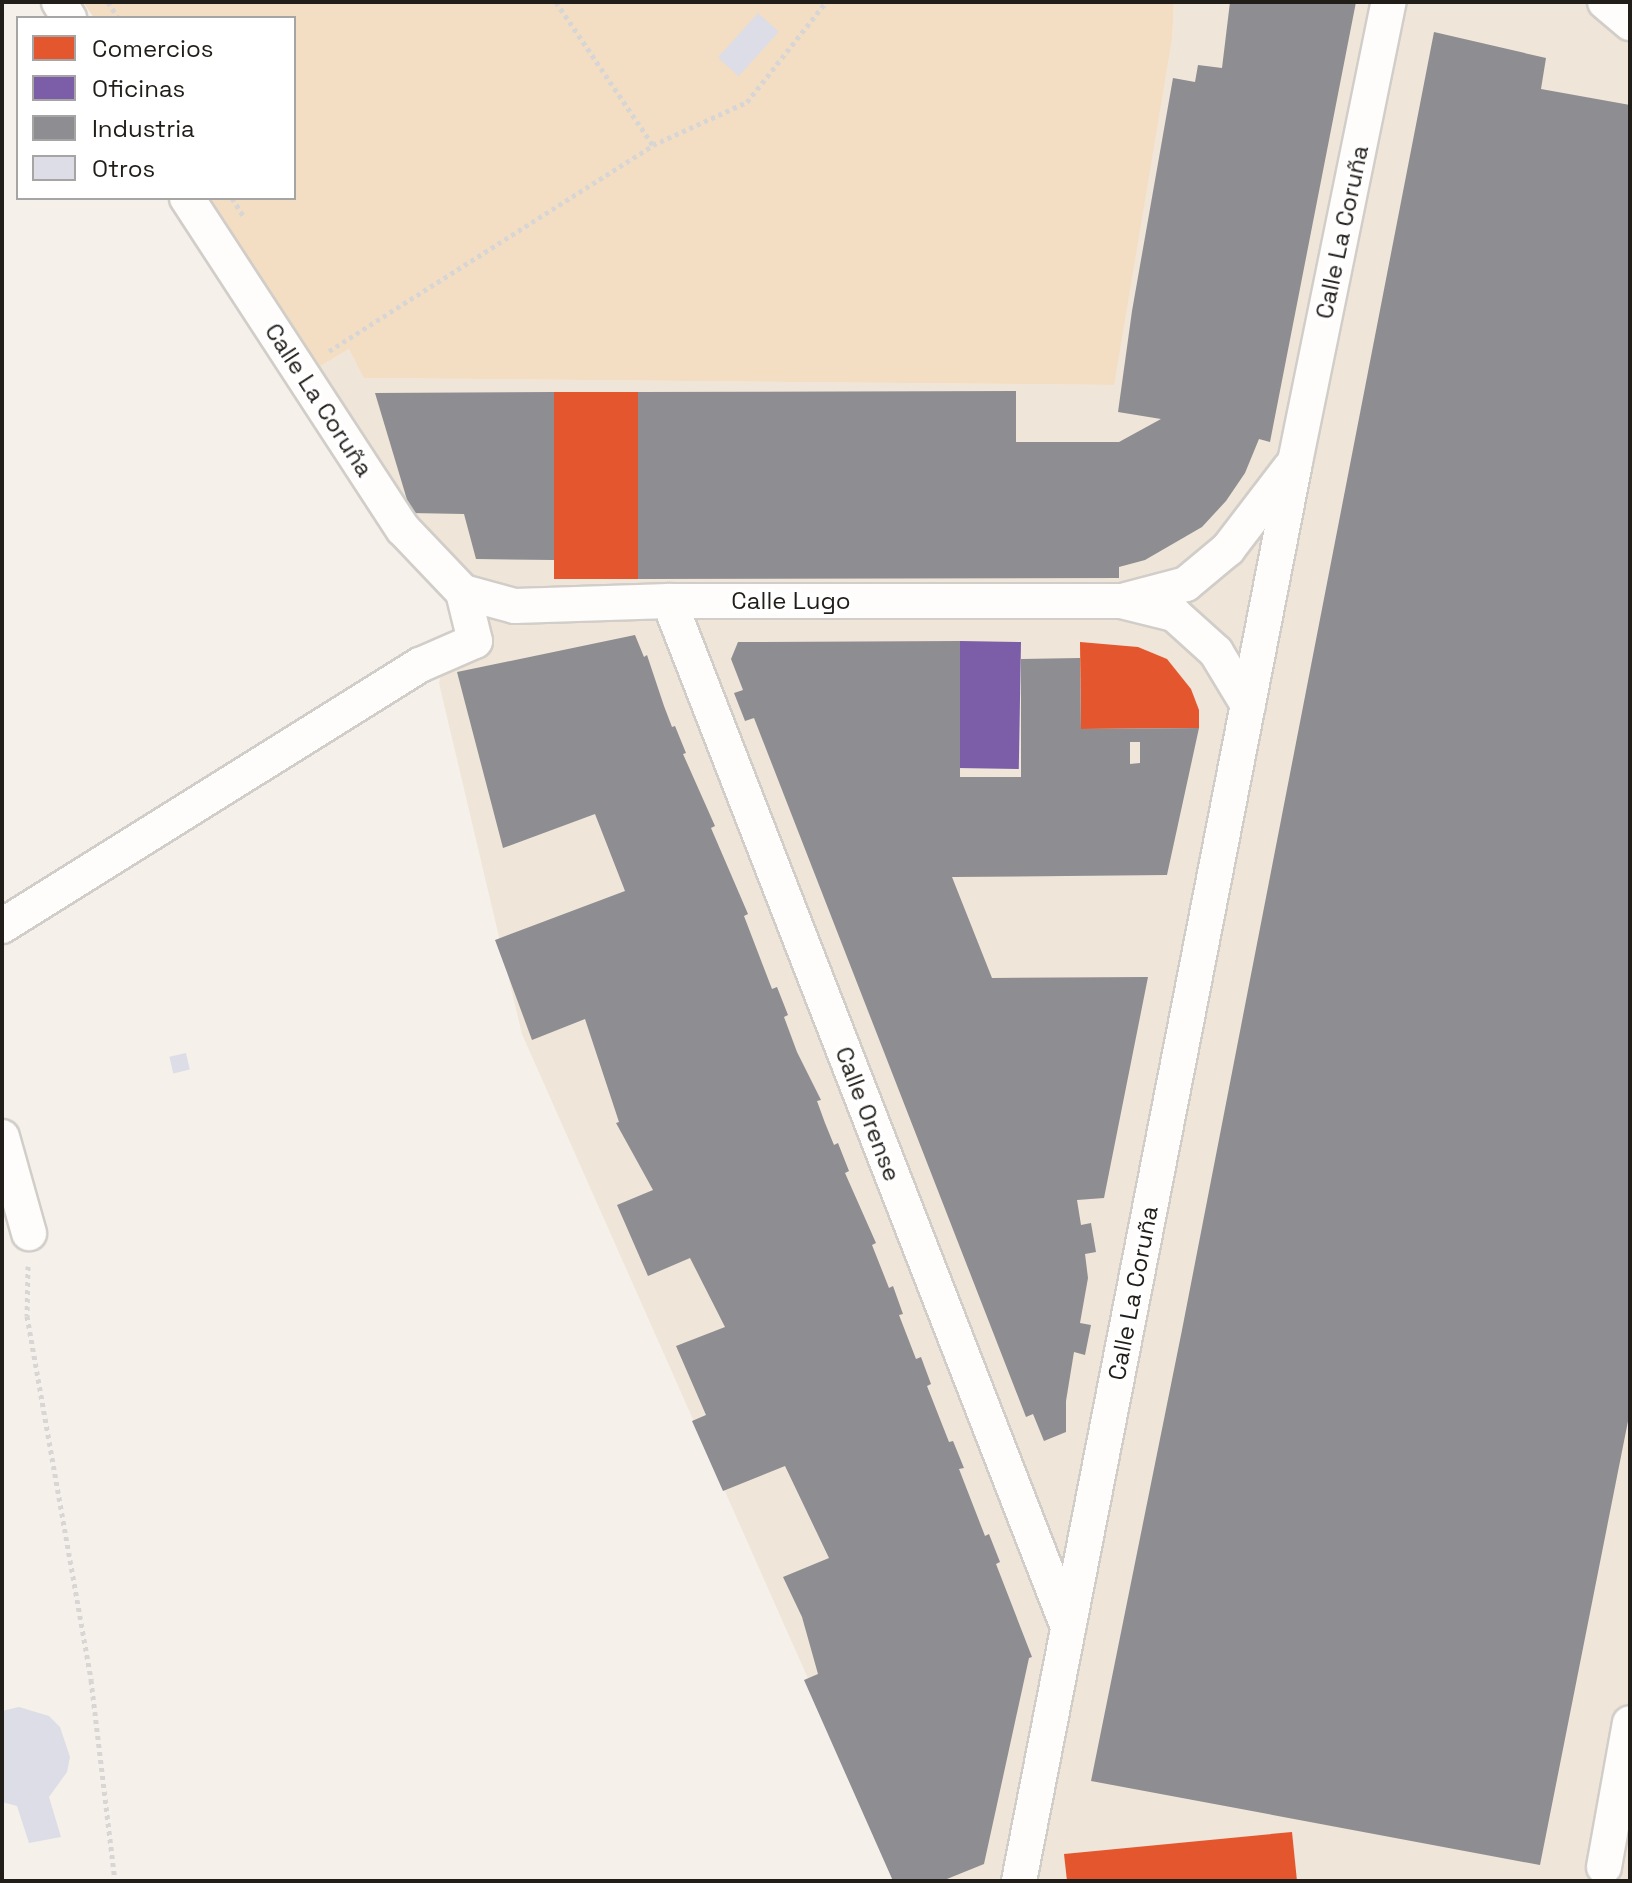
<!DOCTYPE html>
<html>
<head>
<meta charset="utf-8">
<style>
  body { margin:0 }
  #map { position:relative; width:1632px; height:1883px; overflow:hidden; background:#f5f0ea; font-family:"Space Grotesk",sans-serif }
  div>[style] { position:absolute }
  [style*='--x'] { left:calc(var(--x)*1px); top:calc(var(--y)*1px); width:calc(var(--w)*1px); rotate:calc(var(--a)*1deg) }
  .built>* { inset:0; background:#efe5d9 }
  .green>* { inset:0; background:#f3dec3 }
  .shops>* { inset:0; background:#e4572e; transform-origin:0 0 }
  .offices>* { inset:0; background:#7b5ea7; transform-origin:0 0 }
  .industry>* { inset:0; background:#8d8d92 }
  .building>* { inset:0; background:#dcdde6; transform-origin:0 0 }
  .path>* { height:5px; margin-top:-2.5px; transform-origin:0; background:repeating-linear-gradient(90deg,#d8d6d5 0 4px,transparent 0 8px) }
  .roads { filter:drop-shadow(2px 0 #d1cdc8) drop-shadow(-2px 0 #d1cdc8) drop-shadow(0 2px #d1cdc8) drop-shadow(0 -2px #d1cdc8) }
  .minor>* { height:34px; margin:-17px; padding:0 17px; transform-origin:17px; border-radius:17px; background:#fefdfc }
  span { translate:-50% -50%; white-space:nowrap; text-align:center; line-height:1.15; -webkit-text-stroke:8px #fff; paint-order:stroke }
  .street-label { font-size:24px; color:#211e1a }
  .frame { position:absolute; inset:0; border:4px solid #211e1a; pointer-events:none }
  .legend { position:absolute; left:16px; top:16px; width:280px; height:184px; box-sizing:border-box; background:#fff; border:2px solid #a6a5a3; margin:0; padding:10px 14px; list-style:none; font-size:24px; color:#211e1a }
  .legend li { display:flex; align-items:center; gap:16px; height:40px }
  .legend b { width:40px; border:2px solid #a6a5a3 }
</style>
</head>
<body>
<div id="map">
  <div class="built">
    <i style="clip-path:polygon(1174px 2px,1630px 2px,1630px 1881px,898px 1881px,522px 1034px,439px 683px,469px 574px,411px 510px,317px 368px,349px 349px,365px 378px,1113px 385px,1172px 40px)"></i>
  </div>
  <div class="green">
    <i style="clip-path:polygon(83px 2px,1174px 2px,1172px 40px,1114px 385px,364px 378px,349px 349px,317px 368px,208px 198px,294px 198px,294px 18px,94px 18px)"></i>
  </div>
  <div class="shops">
    <i style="left:554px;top:392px;width:84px;height:187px"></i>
    <i style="clip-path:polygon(1080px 642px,1138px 647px,1167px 659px,1191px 689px,1199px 710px,1199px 728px,1081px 729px)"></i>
    <i style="clip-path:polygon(1292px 1832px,1297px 1881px,1067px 1881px,1064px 1854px)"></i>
  </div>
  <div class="offices">
    <i style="left:960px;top:641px;width:61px;height:127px;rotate:1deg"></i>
  </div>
  <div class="industry">
    <i style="clip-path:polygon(1230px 2px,1356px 2px,1270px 442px,1259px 439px,1245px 473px,1226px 501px,1202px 527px,1145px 560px,1119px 567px,1119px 578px,638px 579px,638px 392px,1016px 391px,1016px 442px,1119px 442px,1161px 419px,1118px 412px,1132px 311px,1173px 78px,1195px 82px,1198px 65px,1222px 68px)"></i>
    <i style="clip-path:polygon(1434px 32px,1546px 58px,1541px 89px,1630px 105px,1630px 1411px,1540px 1865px,1091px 1781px,1182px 1330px)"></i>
    <i style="clip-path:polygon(554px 392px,554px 560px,476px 559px,464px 514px,411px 513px,375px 393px)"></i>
    <i style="clip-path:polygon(635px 635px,644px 657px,647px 655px,664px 706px,672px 727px,675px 726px,686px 753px,683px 754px,715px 826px,711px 828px,748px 914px,744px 916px,772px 989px,777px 987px,788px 1015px,784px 1017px,797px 1052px,821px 1100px,817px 1101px,825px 1123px,834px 1145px,838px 1143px,849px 1171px,845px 1173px,876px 1243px,872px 1245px,889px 1288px,893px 1286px,903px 1314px,899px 1315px,916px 1359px,921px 1357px,931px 1384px,927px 1386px,949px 1442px,953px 1441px,964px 1468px,959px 1469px,985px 1536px,989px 1534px,1000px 1562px,996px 1564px,1032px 1657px,1029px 1658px,984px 1864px,942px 1881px,893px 1881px,804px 1680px,818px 1674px,802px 1617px,783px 1577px,829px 1558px,785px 1466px,723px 1491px,692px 1421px,706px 1415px,676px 1346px,725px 1327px,690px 1258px,648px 1276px,617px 1205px,653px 1190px,616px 1123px,619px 1122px,585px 1019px,532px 1040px,495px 940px,625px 891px,595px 814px,503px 848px,457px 672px)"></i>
    <i style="clip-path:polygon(evenodd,960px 641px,960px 777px,1021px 777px,1021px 659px,1080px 658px,1081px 729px,1199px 728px,1167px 875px,952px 877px,992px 978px,1148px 977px,1104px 1198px,1077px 1200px,1081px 1225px,1091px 1223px,1096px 1252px,1085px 1254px,1088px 1278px,1080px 1323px,1091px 1325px,1085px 1355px,1074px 1352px,1066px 1401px,1066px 1432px,1044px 1441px,1033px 1414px,1026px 1417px,754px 718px,745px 721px,734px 693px,743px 690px,731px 659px,738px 642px,960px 641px,1130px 742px,1140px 742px,1140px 763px,1130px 764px,1130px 742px)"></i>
  </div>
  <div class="building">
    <i style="left:758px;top:13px;width:28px;height:60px;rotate:42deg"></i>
    <i style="left:186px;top:1053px;width:17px;height:17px;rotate:77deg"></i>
    <i style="clip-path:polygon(19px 1707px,49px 1716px,60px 1727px,70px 1757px,67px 1772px,49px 1797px,61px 1837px,29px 1843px,17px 1806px,2px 1802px,2px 1711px)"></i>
  </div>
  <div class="path">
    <i style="--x:108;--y:2;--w:19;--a:58"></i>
    <i style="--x:556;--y:2;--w:173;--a:55.9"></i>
    <i style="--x:232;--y:198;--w:22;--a:58"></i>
    <i style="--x:329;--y:351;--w:384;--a:-32.4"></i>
    <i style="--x:653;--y:145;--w:103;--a:-24.6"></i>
    <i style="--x:747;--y:102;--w:127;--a:-51.7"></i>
    <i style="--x:28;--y:1266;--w:50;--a:91.1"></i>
    <i style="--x:27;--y:1316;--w:370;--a:80"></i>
    <i style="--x:91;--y:1680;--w:202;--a:83.2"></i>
  </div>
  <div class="roads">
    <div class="minor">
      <i style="--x:59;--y:2;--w:19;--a:58"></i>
      <i style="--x:1605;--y:2;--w:33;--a:40"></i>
      <i style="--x:187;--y:198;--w:395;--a:56.9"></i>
      <i style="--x:403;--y:529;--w:87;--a:46.4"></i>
      <i style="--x:463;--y:592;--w:54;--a:15.1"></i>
      <i style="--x:515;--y:606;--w:154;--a:-1.9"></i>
      <i style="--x:669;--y:601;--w:452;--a:0"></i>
      <i style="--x:1121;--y:601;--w:55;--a:13.8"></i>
      <i style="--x:1174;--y:614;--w:57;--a:42.1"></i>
      <i style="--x:1216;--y:652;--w:62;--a:58.9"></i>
      <i style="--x:1126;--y:600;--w:62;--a:-14.9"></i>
      <i style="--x:1186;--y:584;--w:55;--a:-39.8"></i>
      <i style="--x:1228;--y:549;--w:102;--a:-52.6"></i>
      <i style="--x:669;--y:601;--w:1101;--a:68.75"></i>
      <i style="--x:2;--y:926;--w:493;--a:-32"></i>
      <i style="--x:420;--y:665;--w:60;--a:-23.6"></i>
      <i style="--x:475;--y:641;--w:50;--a:-103.8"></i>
      <i style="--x:2;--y:1137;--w:100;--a:74.3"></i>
      <i style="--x:1604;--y:1867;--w:146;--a:-79.8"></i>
      <i style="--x:1019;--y:1881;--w:1446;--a:-78.99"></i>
      <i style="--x:1295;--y:462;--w:470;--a:-78.5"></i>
    </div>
  </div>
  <div class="street-label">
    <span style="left:1342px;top:232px;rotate:-78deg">Calle La Coruña</span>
    <span style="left:319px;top:400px;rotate:57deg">Calle La Coruña</span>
    <span style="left:791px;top:601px">Calle Lugo</span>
    <span style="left:868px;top:1114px;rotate:69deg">Calle Orense</span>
    <span style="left:1133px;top:1293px;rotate:-79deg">Calle La Coruña</span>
  </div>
  <div class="frame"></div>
  <ul class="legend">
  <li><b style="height:22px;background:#e4572e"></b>Comercios</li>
  <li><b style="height:22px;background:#7b5ea7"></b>Oficinas</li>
  <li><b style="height:22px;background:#8d8d92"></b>Industria</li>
  <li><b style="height:22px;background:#dcdde6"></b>Otros</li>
  </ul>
</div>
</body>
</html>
